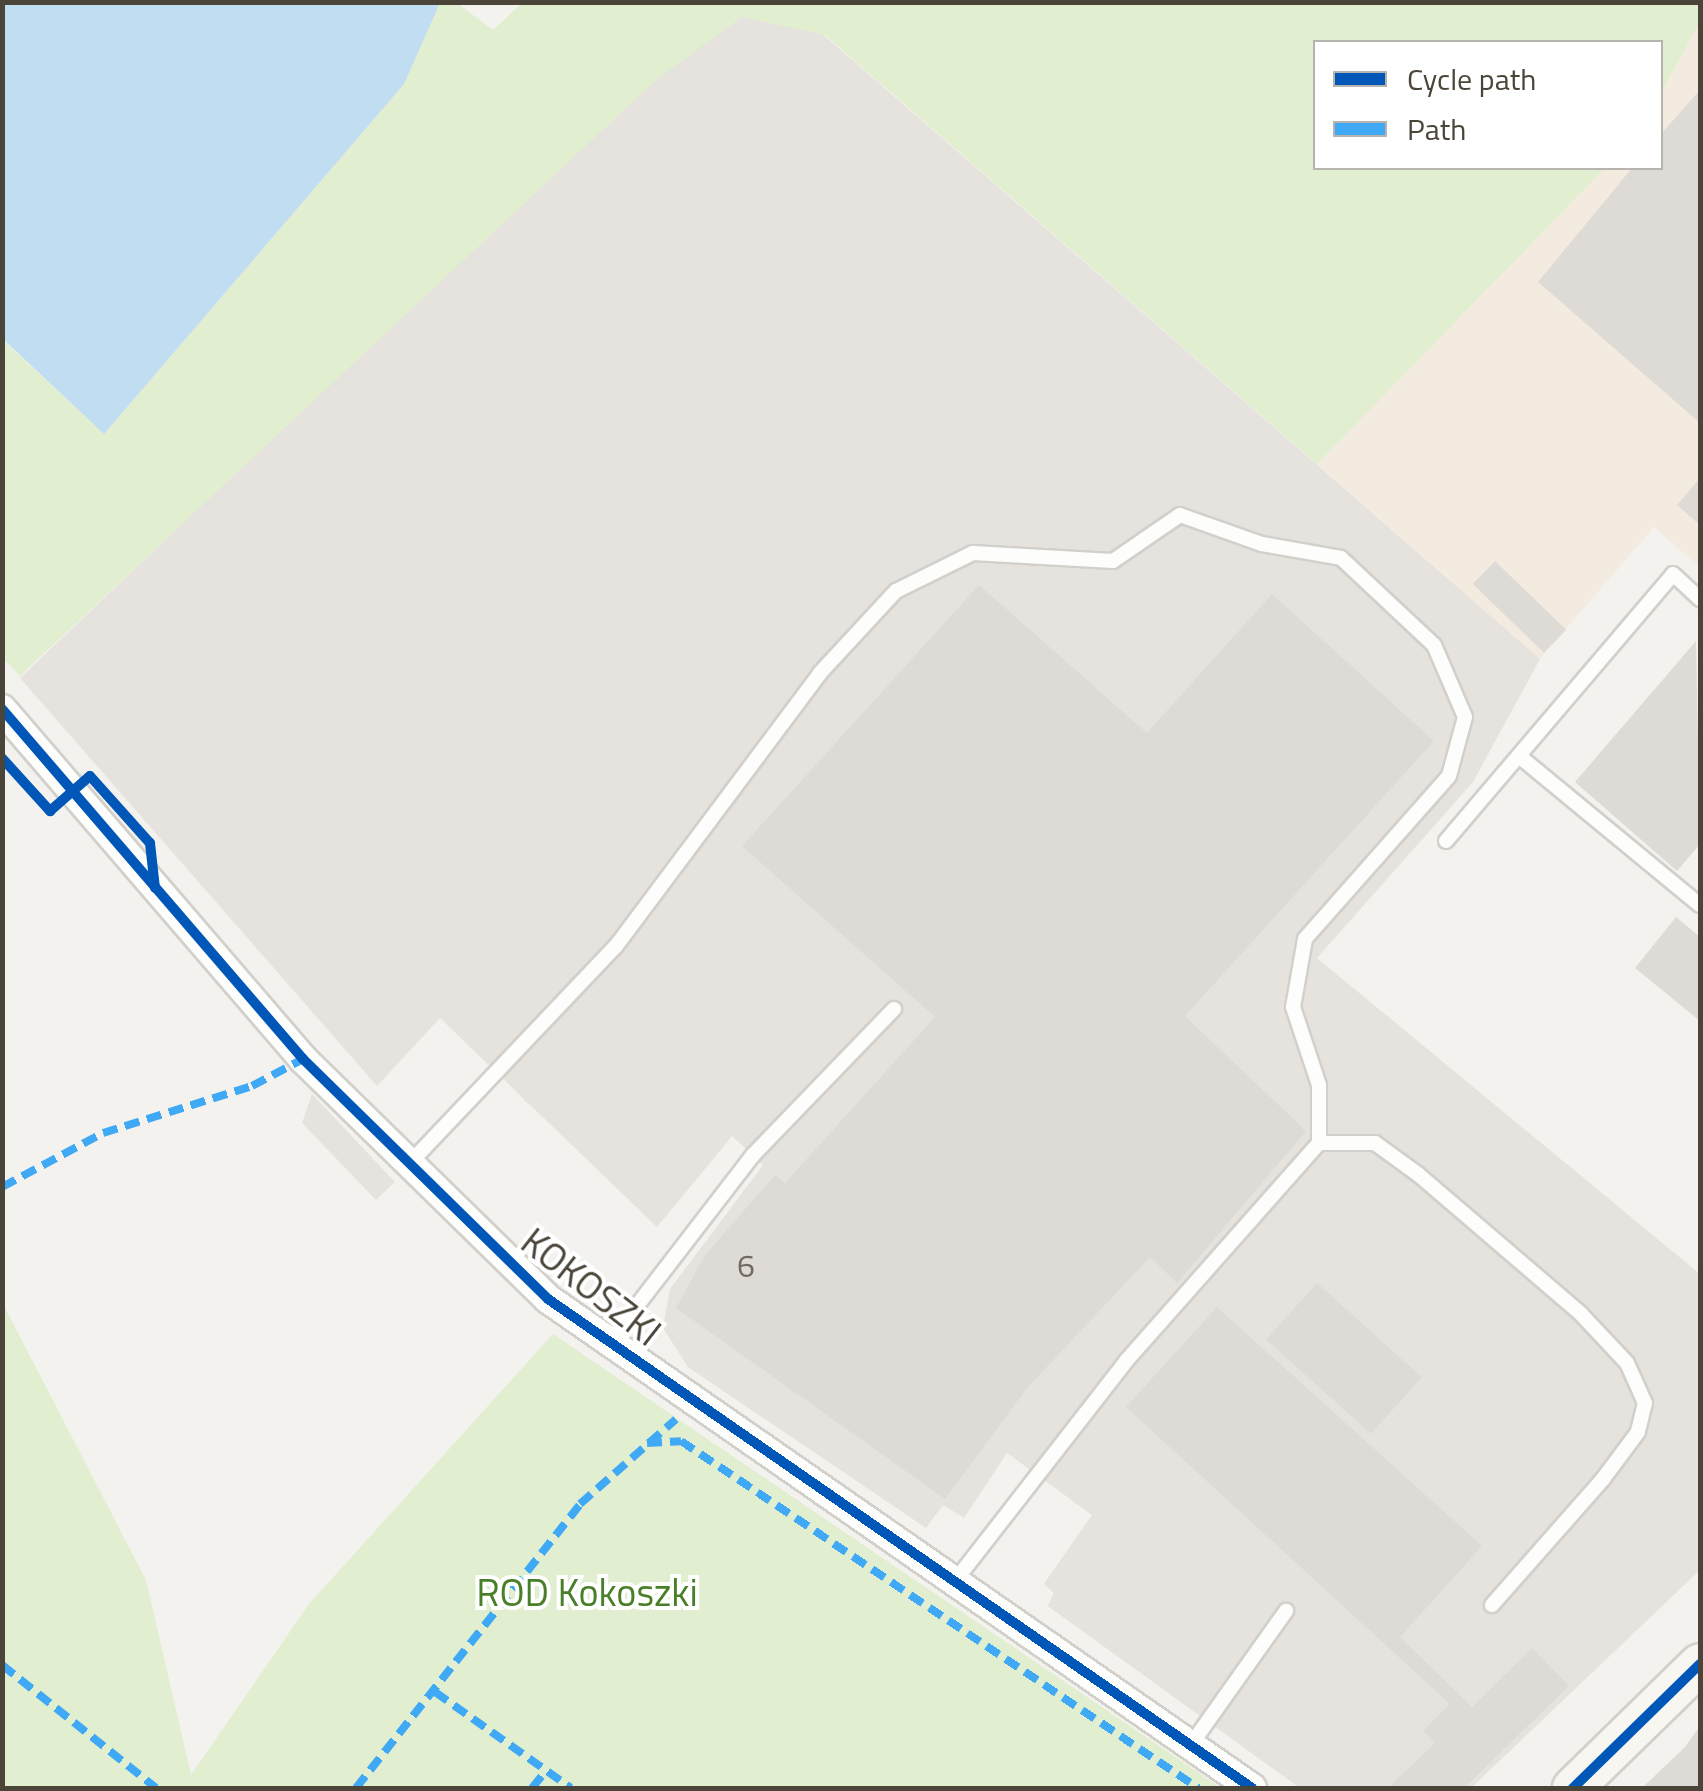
<!DOCTYPE html>
<html>
<head>
<meta charset="utf-8">
<style>
  body { margin:0 }
  #map { position:relative; width:1703px; height:1791px; overflow:hidden; background:#f4f2ee; font-family:"Titillium Web",sans-serif }
  div>[style] { position:absolute }
  [style*='--x'] { left:calc(var(--x)*1px); top:calc(var(--y)*1px); width:calc(var(--w)*1px); rotate:calc(var(--a)*1deg) }
  .commercial>* { inset:0; background:#f3ebdf }
  .industrial>* { inset:0; background:#e6e2de }
  .green>* { inset:0; background:#e1eecf }
  .parking>* { inset:0; background:#e6e3df; transform-origin:0 0 }
  .water>* { inset:0; background:#c0ddf1 }
  .building>* { inset:0; background:#dedbd6; transform-origin:0 0 }
  .roads { filter:drop-shadow(2px 0 #d2d0cb) drop-shadow(-2px 0 #d2d0cb) drop-shadow(0 2px #d2d0cb) drop-shadow(0 -2px #d2d0cb) }
  .lane>* { height:14px; margin:-7px; padding:0 7px; transform-origin:7px; border-radius:7px; background:#fdfdfc }
  .street>* { height:28px; margin:-14px; padding:0 14px; transform-origin:14px; border-radius:14px; background:#fdfdfc }
  .secondary>* { height:40px; margin:-20px; padding:0 20px; transform-origin:20px; border-radius:20px; background:#f7f6f1 }
  .quiet>* { height:8px; margin-top:-4px; transform-origin:0; background:repeating-linear-gradient(90deg,#3fa9f5 0 15px,transparent 0 23px) }
  .cycleway>* { height:10px; margin:-5px; padding:0 5px; transform-origin:5px; border-radius:5px; background:#0057b8 }
  span { translate:-50% -50%; white-space:nowrap; text-align:center; line-height:1.15; -webkit-text-stroke:8px #fff; paint-order:stroke }
  .number-label { font-size:32px; color:#706a61 }
  .number-label span { -webkit-text-stroke-width:0 }
  .street-label { font-size:38px; color:#4b4439 }
  .park-label { font-size:38px; color:#4a7f2a }
  .frame { position:absolute; inset:0; border:5px solid #4b4439; pointer-events:none }
  .legend { position:absolute; left:1313px; top:40px; width:350px; height:130px; box-sizing:border-box; background:#fff; border:2px solid #b7b4b0; margin:0; padding:12px 18px; list-style:none; font-size:30px; color:#4b4439 }
  .legend li { display:flex; align-items:center; gap:20px; height:50px }
  .legend b { width:50px; border:2px solid #b7b4b0 }
</style>
</head>
<body>
<div id="map">
  <div class="commercial">
    <i style="clip-path:polygon(1700px 22px,1700px 568px,1654px 527px,1540px 659px,1317px 464px,1605px 168px,1660px 168px,1661px 93px)"></i>
  </div>
  <div class="industrial">
    <i style="clip-path:polygon(730px 3px,787px 3px,1540px 659px,1473px 782px,1317px 958px,1700px 1274px,1700px 1570px,1471px 1788px,1300px 1788px,1048px 1606px,1054px 1593px,1044px 1584px,1092px 1515px,1007px 1453px,964px 1518px,943px 1505px,926px 1528px,688px 1367px,663px 1328px,670px 1289px,763px 1165px,732px 1136px,657px 1227px,440px 1018px,377px 1086px,20px 678px)"></i>
  </div>
  <div class="green">
    <i style="clip-path:polygon(523px 2px,1700px 3px,1700px 22px,1661px 93px,1660px 42px,1316px 42px,1316px 168px,1605px 168px,1317px 464px,825px 35px,742px 17px,656px 80px,20px 676px,2px 657px,2px 339px,104px 434px,404px 84px,440px 3px,457px 3px,493px 30px)"></i>
    <i style="clip-path:polygon(3px 1304px,146px 1580px,191px 1775px,309px 1604px,553px 1334px,1221px 1788px,3px 1788px)"></i>
  </div>
  <div class="parking">
    <i style="left:715px;top:879px;width:178px;height:292px;rotate:41deg"></i>
    <i style="clip-path:polygon(312px 1094px,395px 1182px,376px 1200px,302px 1123px)"></i>
    <i style="clip-path:polygon(1176px 1453px,1450px 1704px,1424px 1731px,1431px 1738px,1376px 1788px,1300px 1788px,1048px 1606px,1054px 1593px,1044px 1584px,1093px 1515px,1120px 1533px)"></i>
  </div>
  <div class="water">
    <i style="clip-path:polygon(2px 3px,440px 3px,404px 84px,104px 434px,3px 339px)"></i>
  </div>
  <div class="building">
    <i style="clip-path:polygon(1700px 90px,1700px 423px,1538px 282px,1632px 168px,1660px 168px,1660px 135px)"></i>
    <i style="clip-path:polygon(1700px 478px,1700px 525px,1677px 505px)"></i>
    <i style="left:1495px;top:561px;width:99px;height:32px;rotate:44deg"></i>
    <i style="clip-path:polygon(979px 585px,1147px 733px,1272px 594px,1434px 741px,1185px 1016px,1306px 1131px,1177px 1283px,1150px 1257px,1027px 1388px,945px 1499px,676px 1308px,705px 1255px,775px 1175px,785px 1183px,935px 1017px,742px 846px)"></i>
    <i style="clip-path:polygon(1696px 641px,1700px 844px,1677px 871px,1575px 782px)"></i>
    <i style="clip-path:polygon(1676px 917px,1700px 937px,1700px 1021px,1635px 968px)"></i>
    <i style="left:1317px;top:1283px;width:141px;height:76px;rotate:42deg"></i>
    <i style="clip-path:polygon(1217px 1307px,1482px 1546px,1400px 1637px,1472px 1707px,1532px 1648px,1569px 1686px,1464px 1788px,1388px 1788px,1435px 1743px,1423px 1731px,1450px 1704px,1126px 1407px)"></i>
    <i style="clip-path:polygon(1700px 1726px,1700px 1788px,1642px 1788px,1685px 1747px)"></i>
  </div>
  <div class="roads">
    <div class="lane">
      <i style="--x:1519;--y:756;--w:234;--a:39.5"></i>
      <i style="--x:1446;--y:841;--w:350;--a:-49.6"></i>
      <i style="--x:1673;--y:574;--w:37;--a:43"></i>
      <i style="--x:1319;--y:1143;--w:56;--a:0"></i>
      <i style="--x:1375;--y:1143;--w:54;--a:36"></i>
      <i style="--x:1419;--y:1175;--w:213;--a:40.6"></i>
      <i style="--x:1581;--y:1314;--w:67;--a:46.8"></i>
      <i style="--x:1627;--y:1363;--w:44;--a:65.8"></i>
      <i style="--x:1645;--y:1403;--w:30;--a:104"></i>
      <i style="--x:1638;--y:1432;--w:59;--a:126.7"></i>
      <i style="--x:1603;--y:1479;--w:168;--a:131.4"></i>
      <i style="--x:407;--y:1166;--w:303;--a:-46.5"></i>
      <i style="--x:616;--y:946;--w:341;--a:-53.2"></i>
      <i style="--x:820;--y:673;--w:112;--a:-47.2"></i>
      <i style="--x:896;--y:591;--w:86;--a:-26.3"></i>
      <i style="--x:973;--y:553;--w:140;--a:3.3"></i>
      <i style="--x:1113;--y:561;--w:81;--a:-34.5"></i>
      <i style="--x:1180;--y:515;--w:87;--a:19.5"></i>
      <i style="--x:1262;--y:544;--w:80;--a:10"></i>
      <i style="--x:1341;--y:558;--w:127;--a:43.1"></i>
      <i style="--x:1434;--y:645;--w:78;--a:66.7"></i>
      <i style="--x:1465;--y:717;--w:61;--a:105.2"></i>
      <i style="--x:1449;--y:776;--w:217;--a:131.5"></i>
      <i style="--x:1305;--y:939;--w:69;--a:100"></i>
      <i style="--x:1293;--y:1007;--w:82;--a:71.6"></i>
      <i style="--x:1319;--y:1085;--w:58;--a:90"></i>
      <i style="--x:1319;--y:1143;--w:290;--a:131.5"></i>
      <i style="--x:1127;--y:1360;--w:281;--a:127.9"></i>
      <i style="--x:609;--y:1342;--w:236;--a:-52.4"></i>
      <i style="--x:753;--y:1155;--w:203;--a:-46"></i>
      <i style="--x:1190;--y:1746;--w:166;--a:-54.6"></i>
    </div>
    <div class="street">
      <i style="--x:2;--y:709;--w:462;--a:49.3"></i>
      <i style="--x:303;--y:1059;--w:343;--a:44.4"></i>
      <i style="--x:548;--y:1299;--w:857;--a:34.78"></i>
    </div>
    <div class="secondary">
      <i style="--x:1573;--y:1788;--w:177;--a:-44.3"></i>
    </div>
  </div>
  <div class="quiet">
    <i style="--x:2;--y:1187;--w:115;--a:-28.1"></i>
    <i style="--x:103;--y:1133;--w:156;--a:-17.5"></i>
    <i style="--x:252;--y:1086;--w:58;--a:-27.9"></i>
    <i style="--x:647;--y:1443;--w:34;--a:-3"></i>
    <i style="--x:681;--y:1441;--w:623;--a:33.87"></i>
    <i style="--x:2;--y:1665;--w:197;--a:38.6"></i>
    <i style="--x:435;--y:1692;--w:166;--a:35.2"></i>
    <i style="--x:356;--y:1788;--w:362;--a:-51.7"></i>
    <i style="--x:580;--y:1504;--w:128;--a:-41.5"></i>
    <i style="--x:532;--y:1788;--w:22;--a:-51"></i>
  </div>
  <div class="cycleway">
    <i style="--x:2;--y:709;--w:462;--a:49.3"></i>
    <i style="--x:303;--y:1059;--w:343;--a:44.4"></i>
    <i style="--x:548;--y:1299;--w:857;--a:34.78"></i>
    <i style="--x:2;--y:758;--w:72;--a:47.8"></i>
    <i style="--x:50;--y:811;--w:53;--a:-41.2"></i>
    <i style="--x:90;--y:776;--w:90;--a:48.2"></i>
    <i style="--x:150;--y:843;--w:45;--a:83.7"></i>
    <i style="--x:1573;--y:1788;--w:177;--a:-44.3"></i>
  </div>
  <div class="number-label">
    <span style="left:746px;top:1265px">6</span>
  </div>
  <div class="street-label">
    <span style="left:591px;top:1287px;rotate:38deg">KOKOSZKI</span>
  </div>
  <div class="park-label">
    <span style="left:587px;top:1593px">ROD Kokoszki</span>
  </div>
  <div class="frame"></div>
  <ul class="legend">
  <li><b style="height:12px;background:#0057b8"></b>Cycle path</li>
  <li><b style="height:12px;background:#3fa9f5"></b>Path</li>
  </ul>
</div>
</body>
</html>
